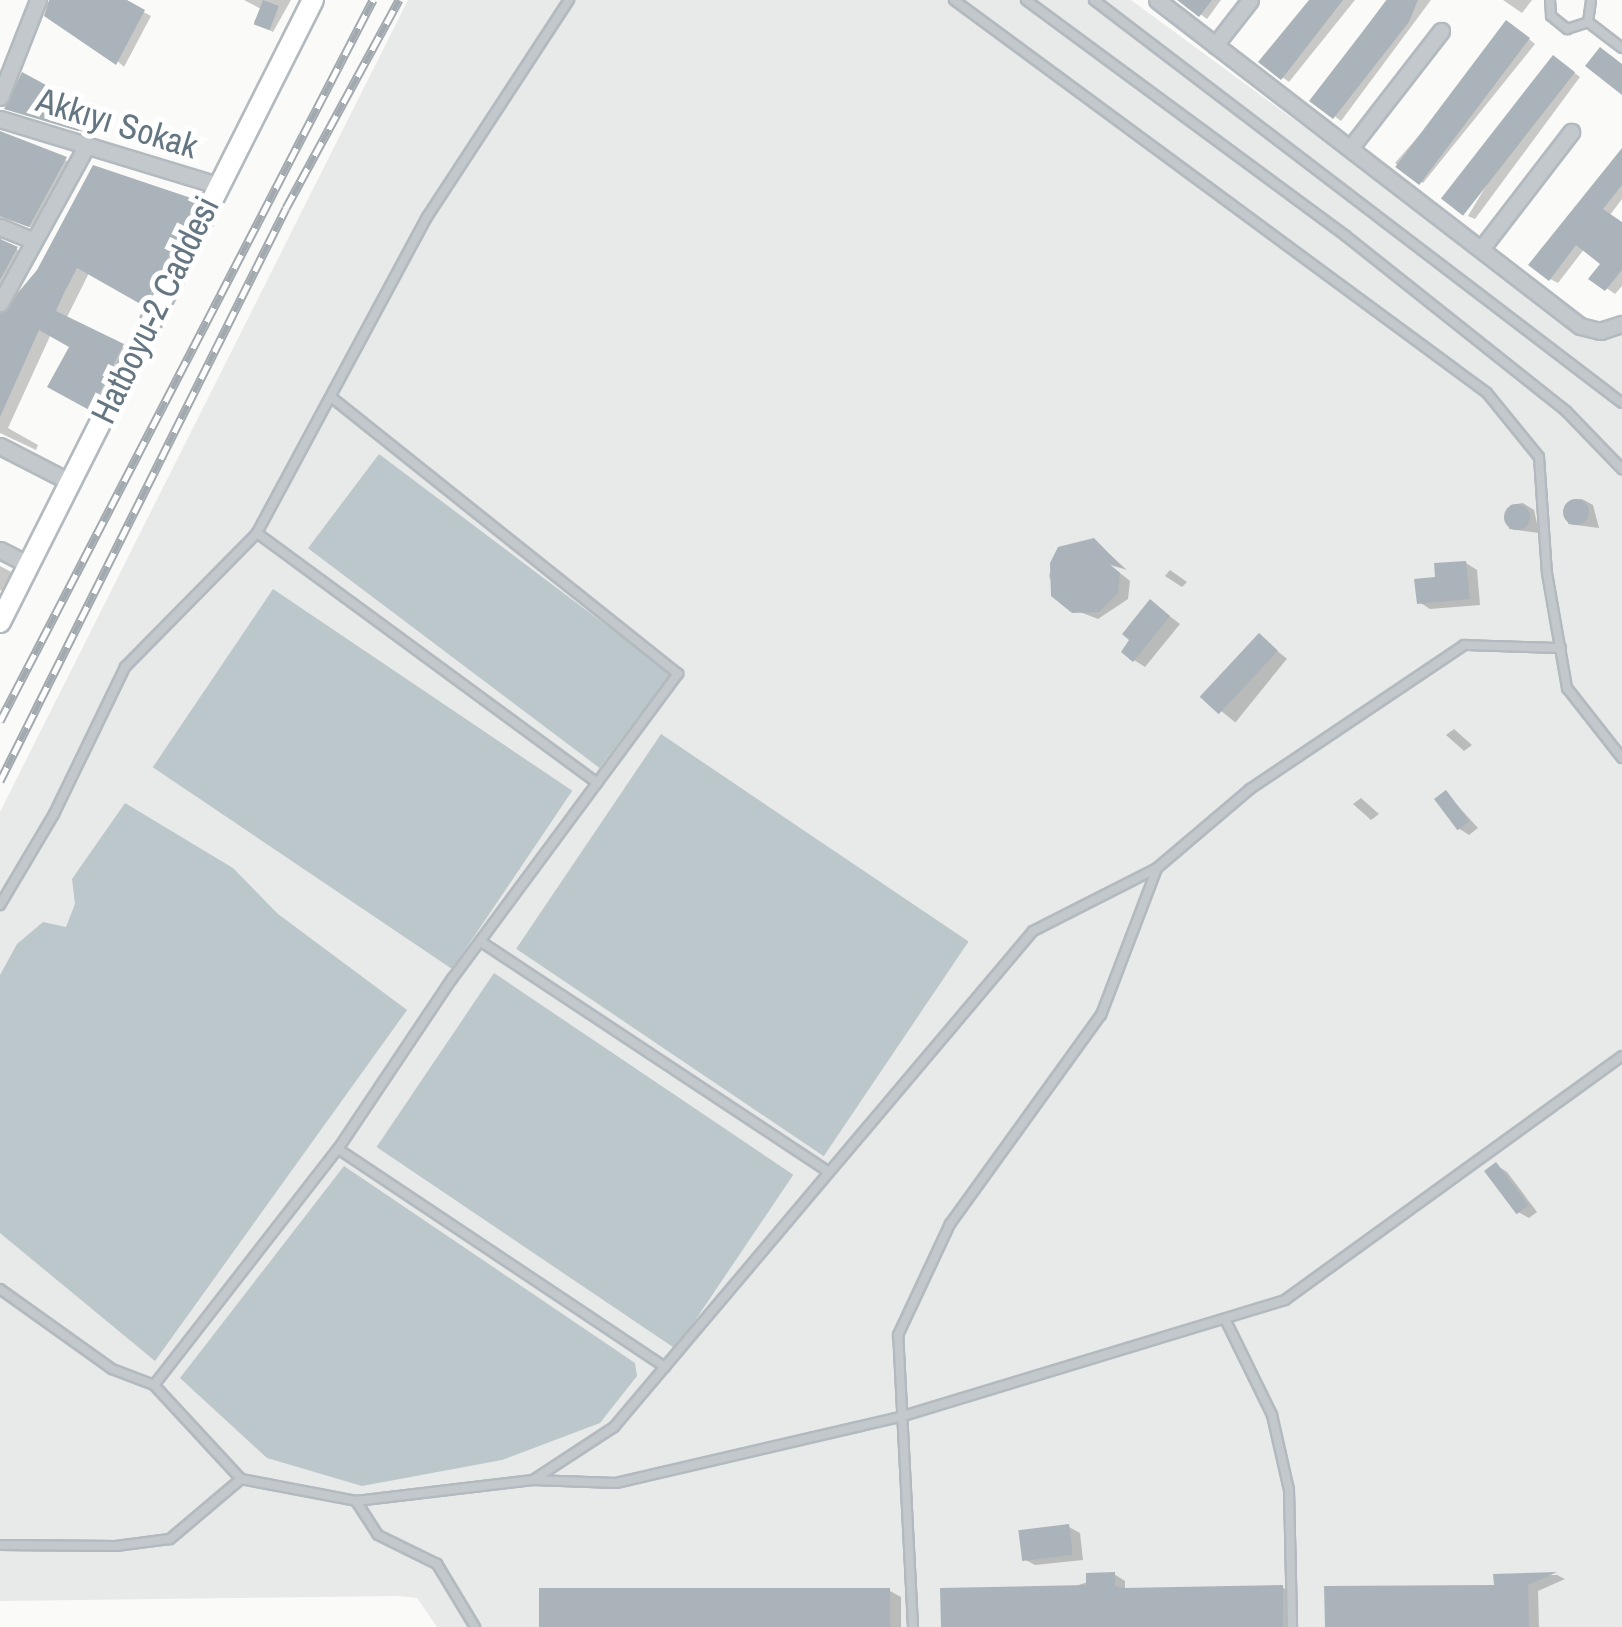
<!DOCTYPE html>
<html>
<head>
<meta charset="utf-8">
<style>
  body { margin:0 }
  #map { position:relative; width:1622px; height:1627px; overflow:hidden; background:#fafaf8; font-family:"Archivo Narrow",sans-serif }
  div>[style] { position:absolute }
  [style*='--x'] { left:calc(var(--x)*1px); top:calc(var(--y)*1px); width:calc(var(--w)*1px); rotate:calc(var(--a)*1deg) }
  .built>* { inset:0; background:#e8e9e9 }
  .water>* { inset:0; background:#bbc7cb; transform-origin:0 0 }
  .shadow>* { inset:0; background:#0003; transform-origin:0 0 }
  .building>* { inset:0; background:#aab3b9; transform-origin:0 0 }
  .round { border-radius:50% }
  .roads { filter:drop-shadow(2px 0 #b3babf) drop-shadow(-2px 0 #b3babf) drop-shadow(0 2px #b3babf) drop-shadow(0 -2px #b3babf) }
  .lane>* { height:8px; margin:-4px; padding:0 4px; transform-origin:4px; border-radius:4px; background:#c3c8cc }
  .street>* { height:15px; margin:-7.5px; padding:0 7.5px; transform-origin:7.5px; border-radius:7.5px; background:#c3c8cc }
  .secondary>* { height:20px; margin:-10px; padding:0 10px; transform-origin:10px; border-radius:10px; background:#fff }
  .rail>* { height:9px; margin-top:-4.5px; transform-origin:0; background:repeating-linear-gradient(90deg,#fff 0 15px,#a2aab0 0 30px); box-sizing:border-box; border-block:2px solid #a2aab0 }
  span { translate:-50% -50%; white-space:nowrap; text-align:center; line-height:1.15; -webkit-text-stroke:10px #fff; paint-order:stroke }
  .street-label { font-size:35px; color:#657683 }
</style>
</head>
<body>
<div id="map">
  <div class="built">
    <i style="clip-path:polygon(408px 0,1131px 0,1593px 339px,1622px 327px,1622px 1627px,437px 1627px,417px 1598px,399px 1596px,0 1601px,0 812px)"></i>
  </div>
  <div class="water">
    <i style="left:379px;top:454px;width:365px;height:118px;rotate:37deg"></i>
    <i style="left:273px;top:589px;width:361px;height:215px;rotate:34deg"></i>
    <i style="left:661px;top:734px;width:371px;height:259px;rotate:34deg"></i>
    <i style="clip-path:polygon(125px 803px,233px 868px,278px 914px,407px 1010px,155px 1361px,0 1233px,0 975px,17px 944px,43px 922px,66px 927px,75px 904px,72px 879px)"></i>
    <i style="left:494px;top:973px;width:361px;height:210px;rotate:34deg"></i>
    <i style="clip-path:polygon(344px 1166px,635px 1363px,637px 1376px,600px 1423px,502px 1460px,362px 1486px,267px 1458px,180px 1378px)"></i>
  </div>
  <div class="shadow">
    <i style="clip-path:polygon(52px 0,121px 0,151px 16px,124px 67px)"></i>
    <i style="clip-path:polygon(244px 0,291px 0,273px 32px,254px 22px,261px 9px)"></i>
    <i style="clip-path:polygon(1181px 0,1221px 0,1207px 19px)"></i>
    <i style="clip-path:polygon(1311px 0,1355px 0,1289px 82px,1262px 62px)"></i>
    <i style="clip-path:polygon(1386px 0,1431px 0,1341px 121px,1313px 100px)"></i>
    <i style="clip-path:polygon(1503px 0,1532px 0,1522px 13px)"></i>
    <i style="clip-path:polygon(1514px 27px,1535px 44px,1423px 183px,1395px 163px)"></i>
    <i style="clip-path:polygon(1560px 62px,1580px 77px,1475px 219px,1468px 216px)"></i>
    <i style="clip-path:polygon(23px 75px,96px 115px,86px 133px,14px 111px)"></i>
    <i style="clip-path:polygon(0 134px,77px 165px,41px 231px,12px 221px,0 228px,2px 242px,28px 255px,0 306px,3px 314px,39px 271px,94px 168px,207px 209px,156px 310px,89px 273px,66px 319px,134px 353px,103px 415px,50px 386px,73px 346px,51px 334px,8px 428px,38px 445px,36px 450px,0 433px)"></i>
    <i style="clip-path:polygon(1622px 153px,1622px 199px,1610px 215px,1622px 223px,1622px 286px,1615px 294px,1592px 278px,1603px 263px,1585px 248px,1558px 283px,1550px 279px)"></i>
    <i style="clip-path:polygon(1582px 499px,1593px 505px,1599px 528px,1568px 524px,1570px 500px)"></i>
    <i style="clip-path:polygon(1523px 503px,1534px 510px,1539px 533px,1509px 529px,1510px 505px)"></i>
    <i style="clip-path:polygon(1094px 540px,1127px 570px,1110px 565px,1130px 581px,1128px 599px,1098px 619px,1062px 605px,1049px 576px,1059px 549px)"></i>
    <i style="clip-path:polygon(1466px 563px,1477px 570px,1480px 605px,1430px 609px,1419px 602px,1438px 580px)"></i>
    <i style="clip-path:polygon(0 566px,19px 576px,10px 595px,0 590px)"></i>
    <i style="clip-path:polygon(1170px 570px,1187px 582px,1182px 587px,1165px 576px)"></i>
    <i style="clip-path:polygon(1151px 602px,1180px 624px,1145px 667px,1134px 660px)"></i>
    <i style="left:1259px;top:636px;width:36px;height:82px;rotate:39deg"></i>
    <i style="clip-path:polygon(1454px 729px,1472px 745px,1464px 751px,1446px 735px)"></i>
    <i style="clip-path:polygon(1446px 793px,1478px 828px,1469px 835px,1458px 828px)"></i>
    <i style="clip-path:polygon(1361px 798px,1379px 814px,1371px 820px,1353px 804px)"></i>
    <i style="clip-path:polygon(1496px 1165px,1507px 1172px,1537px 1212px,1529px 1218px,1518px 1212px)"></i>
    <i style="clip-path:polygon(1069px 1527px,1080px 1533px,1083px 1560px,1035px 1565px,1024px 1559px)"></i>
    <i style="clip-path:polygon(1114px 1574px,1125px 1581px,1125px 1590px,1282px 1587px,1293px 1594px,1293px 1627px,943px 1627px)"></i>
    <i style="clip-path:polygon(1557px 1575px,1565px 1579px,1538px 1591px,1539px 1627px,1327px 1627px,1497px 1587px,1496px 1576px)"></i>
    <i style="clip-path:polygon(890px 1591px,901px 1597px,901px 1627px,542px 1627px)"></i>
  </div>
  <div class="building">
    <i style="clip-path:polygon(49px 0,127px 0,145px 10px,116px 65px,44px 16px)"></i>
    <i style="left:263px;top:0;width:17px;height:26px;rotate:21deg"></i>
    <i style="clip-path:polygon(1177px 0,1212px 0,1199px 17px)"></i>
    <i style="clip-path:polygon(1309px 0,1343px 0,1281px 80px,1258px 62px)"></i>
    <i style="clip-path:polygon(1387px 0,1418px 0,1409px 22px,1333px 119px,1309px 101px)"></i>
    <i style="left:1506px;top:20px;width:30px;height:184px;rotate:37deg"></i>
    <i style="clip-path:polygon(1600px 47px,1622px 64px,1622px 95px,1585px 66px)"></i>
    <i style="left:1553px;top:55px;width:28px;height:182px;rotate:38deg"></i>
    <i style="clip-path:polygon(22px 72px,90px 109px,78px 131px,4px 109px)"></i>
    <i style="clip-path:polygon(0 131px,67px 157px,29px 227px,0 216px)"></i>
    <i style="clip-path:polygon(1622px 148px,1622px 185px,1603px 209px,1622px 222px,1622px 270px,1605px 291px,1588px 279px,1600px 264px,1576px 245px,1549px 281px,1528px 265px)"></i>
    <i style="clip-path:polygon(93px 165px,197px 200px,144px 306px,77px 268px,63px 295px,56px 311px,124px 344px,91px 411px,47px 387px,69px 347px,39px 330px,0 417px,0 314px,37px 270px)"></i>
    <i style="clip-path:polygon(0 239px,18px 247px,0 280px)"></i>
    <i class="round" style="left:1563px;top:499px;width:26px;height:26px"></i>
    <i class="round" style="left:1504px;top:504px;width:26px;height:26px"></i>
    <i style="clip-path:polygon(1094px 538px,1123px 568px,1108px 563px,1120px 573px,1118px 593px,1099px 612px,1072px 613px,1051px 596px,1050px 563px,1058px 547px)"></i>
    <i style="clip-path:polygon(1466px 561px,1470px 599px,1417px 604px,1414px 579px,1435px 577px,1434px 563px)"></i>
    <i style="clip-path:polygon(1150px 599px,1170px 616px,1133px 662px,1121px 652px,1129px 640px,1122px 634px)"></i>
    <i style="left:1259px;top:633px;width:26px;height:87px;rotate:43deg"></i>
    <i style="left:1446px;top:790px;width:39px;height:15px;rotate:53deg"></i>
    <i style="left:1496px;top:1162px;width:54px;height:15px;rotate:53deg"></i>
    <i style="left:1069px;top:1524px;width:31px;height:51px;rotate:83deg"></i>
    <i style="clip-path:polygon(1115px 1572px,1115px 1586px,1123px 1588px,1283px 1585px,1283px 1627px,941px 1627px,940px 1588px,1086px 1585px,1086px 1573px)"></i>
    <i style="clip-path:polygon(1557px 1572px,1528px 1585px,1529px 1627px,1325px 1627px,1324px 1586px,1494px 1585px,1493px 1574px)"></i>
    <i style="left:890px;top:1588px;width:39px;height:351px;rotate:90deg"></i>
  </div>
  <div class="roads">
    <div class="lane">
      <i style="--x:569;--y:0;--w:259;--a:123.2"></i>
      <i style="--x:427;--y:217;--w:359;--a:118.3"></i>
      <i style="--x:257;--y:533;--w:422;--a:36.3"></i>
      <i style="--x:954;--y:0;--w:662;--a:36.4"></i>
      <i style="--x:1487;--y:393;--w:82;--a:50.9"></i>
      <i style="--x:1539;--y:457;--w:116;--a:86.1"></i>
      <i style="--x:1547;--y:573;--w:117;--a:80.1"></i>
      <i style="--x:1567;--y:688;--w:89;--a:51.8"></i>
      <i style="--x:1026;--y:0;--w:398;--a:36.4"></i>
      <i style="--x:1346;--y:236;--w:281;--a:38.5"></i>
      <i style="--x:1566;--y:411;--w:81;--a:46"></i>
      <i style="--x:1094;--y:0;--w:664;--a:37.35"></i>
      <i style="--x:1550;--y:0;--w:16;--a:86"></i>
      <i style="--x:1551;--y:16;--w:21;--a:39"></i>
      <i style="--x:1567;--y:29;--w:22;--a:-18"></i>
      <i style="--x:1588;--y:22;--w:22;--a:-82"></i>
      <i style="--x:1588;--y:22;--w:43;--a:37.4"></i>
      <i style="--x:0;--y:905;--w:106;--a:-59.3"></i>
      <i style="--x:54;--y:814;--w:163;--a:-64.2"></i>
      <i style="--x:125;--y:667;--w:188;--a:-45.4"></i>
      <i style="--x:480;--y:941;--w:416;--a:33.5"></i>
      <i style="--x:338;--y:1149;--w:393;--a:33.7"></i>
      <i style="--x:0;--y:1289;--w:138;--a:35.5"></i>
      <i style="--x:112;--y:1369;--w:45;--a:20.9"></i>
      <i style="--x:154;--y:1385;--w:128;--a:47.2"></i>
      <i style="--x:241;--y:1479;--w:117;--a:10.8"></i>
      <i style="--x:356;--y:1501;--w:178;--a:-6.8"></i>
      <i style="--x:533;--y:1480;--w:97;--a:-33.2"></i>
      <i style="--x:614;--y:1427;--w:649;--a:-49.81"></i>
      <i style="--x:1033;--y:931;--w:139;--a:-26.9"></i>
      <i style="--x:1157;--y:868;--w:122;--a:-40.3"></i>
      <i style="--x:1250;--y:789;--w:258;--a:-33.9"></i>
      <i style="--x:1464;--y:645;--w:97;--a:1.8"></i>
      <i style="--x:1226;--y:1321;--w:105;--a:63.9"></i>
      <i style="--x:1272;--y:1415;--w:77;--a:77.2"></i>
      <i style="--x:1289;--y:1490;--w:137;--a:88.7"></i>
      <i style="--x:154;--y:1385;--w:299;--a:-52.1"></i>
      <i style="--x:338;--y:1149;--w:205;--a:-56.2"></i>
      <i style="--x:452;--y:979;--w:380;--a:-53.5"></i>
      <i style="--x:678;--y:674;--w:443;--a:-141.4"></i>
      <i style="--x:533;--y:1480;--w:83;--a:2.1"></i>
      <i style="--x:616;--y:1483;--w:292;--a:-13.1"></i>
      <i style="--x:900;--y:1417;--w:402;--a:-16.9"></i>
      <i style="--x:1285;--y:1300;--w:416;--a:-35.9"></i>
      <i style="--x:356;--y:1501;--w:40;--a:57.1"></i>
      <i style="--x:378;--y:1535;--w:66;--a:26.2"></i>
      <i style="--x:437;--y:1564;--w:74;--a:58.9"></i>
      <i style="--x:0;--y:1545;--w:116;--a:0.5"></i>
      <i style="--x:116;--y:1546;--w:54;--a:-7.4"></i>
      <i style="--x:170;--y:1539;--w:93;--a:-40.2"></i>
      <i style="--x:913;--y:1627;--w:292;--a:-92.9"></i>
      <i style="--x:898;--y:1335;--w:123;--a:-64.9"></i>
      <i style="--x:950;--y:1224;--w:258;--a:-54.2"></i>
      <i style="--x:1101;--y:1015;--w:157;--a:-69.1"></i>
    </div>
    <div class="street">
      <i style="--x:1157;--y:0;--w:534;--a:37.62"></i>
      <i style="--x:1580;--y:326;--w:21;--a:14"></i>
      <i style="--x:1600;--y:331;--w:23;--a:-18"></i>
      <i style="--x:1215;--y:45;--w:57;--a:-52.1"></i>
      <i style="--x:0;--y:97;--w:104;--a:-68.6"></i>
      <i style="--x:0;--y:119;--w:227;--a:16.9"></i>
      <i style="--x:1351;--y:147;--w:147;--a:-52.2"></i>
      <i style="--x:0;--y:227;--w:35;--a:22"></i>
      <i style="--x:1481;--y:249;--w:148;--a:-52.4"></i>
      <i style="--x:0;--y:303;--w:180;--a:-61.2"></i>
      <i style="--x:0;--y:446;--w:79;--a:27.2"></i>
      <i style="--x:0;--y:550;--w:33;--a:27"></i>
    </div>
    <div class="secondary">
      <i style="--x:0;--y:622;--w:696;--a:-63.29"></i>
    </div>
  </div>
  <div class="rail">
    <i style="--x:0;--y:721;--w:812;--a:-62.65"></i>
    <i style="--x:0;--y:781;--w:640;--a:-63.47"></i>
    <i style="--x:286;--y:208;--w:237;--a:-61.5"></i>
  </div>
  <div class="street-label">
    <span style="left:117px;top:123px;rotate:17deg">Akkıyı Sokak</span>
    <span style="left:155px;top:310px;rotate:-64deg">Hatboyu-2 Caddesi</span>
  </div>
</div>
</body>
</html>
